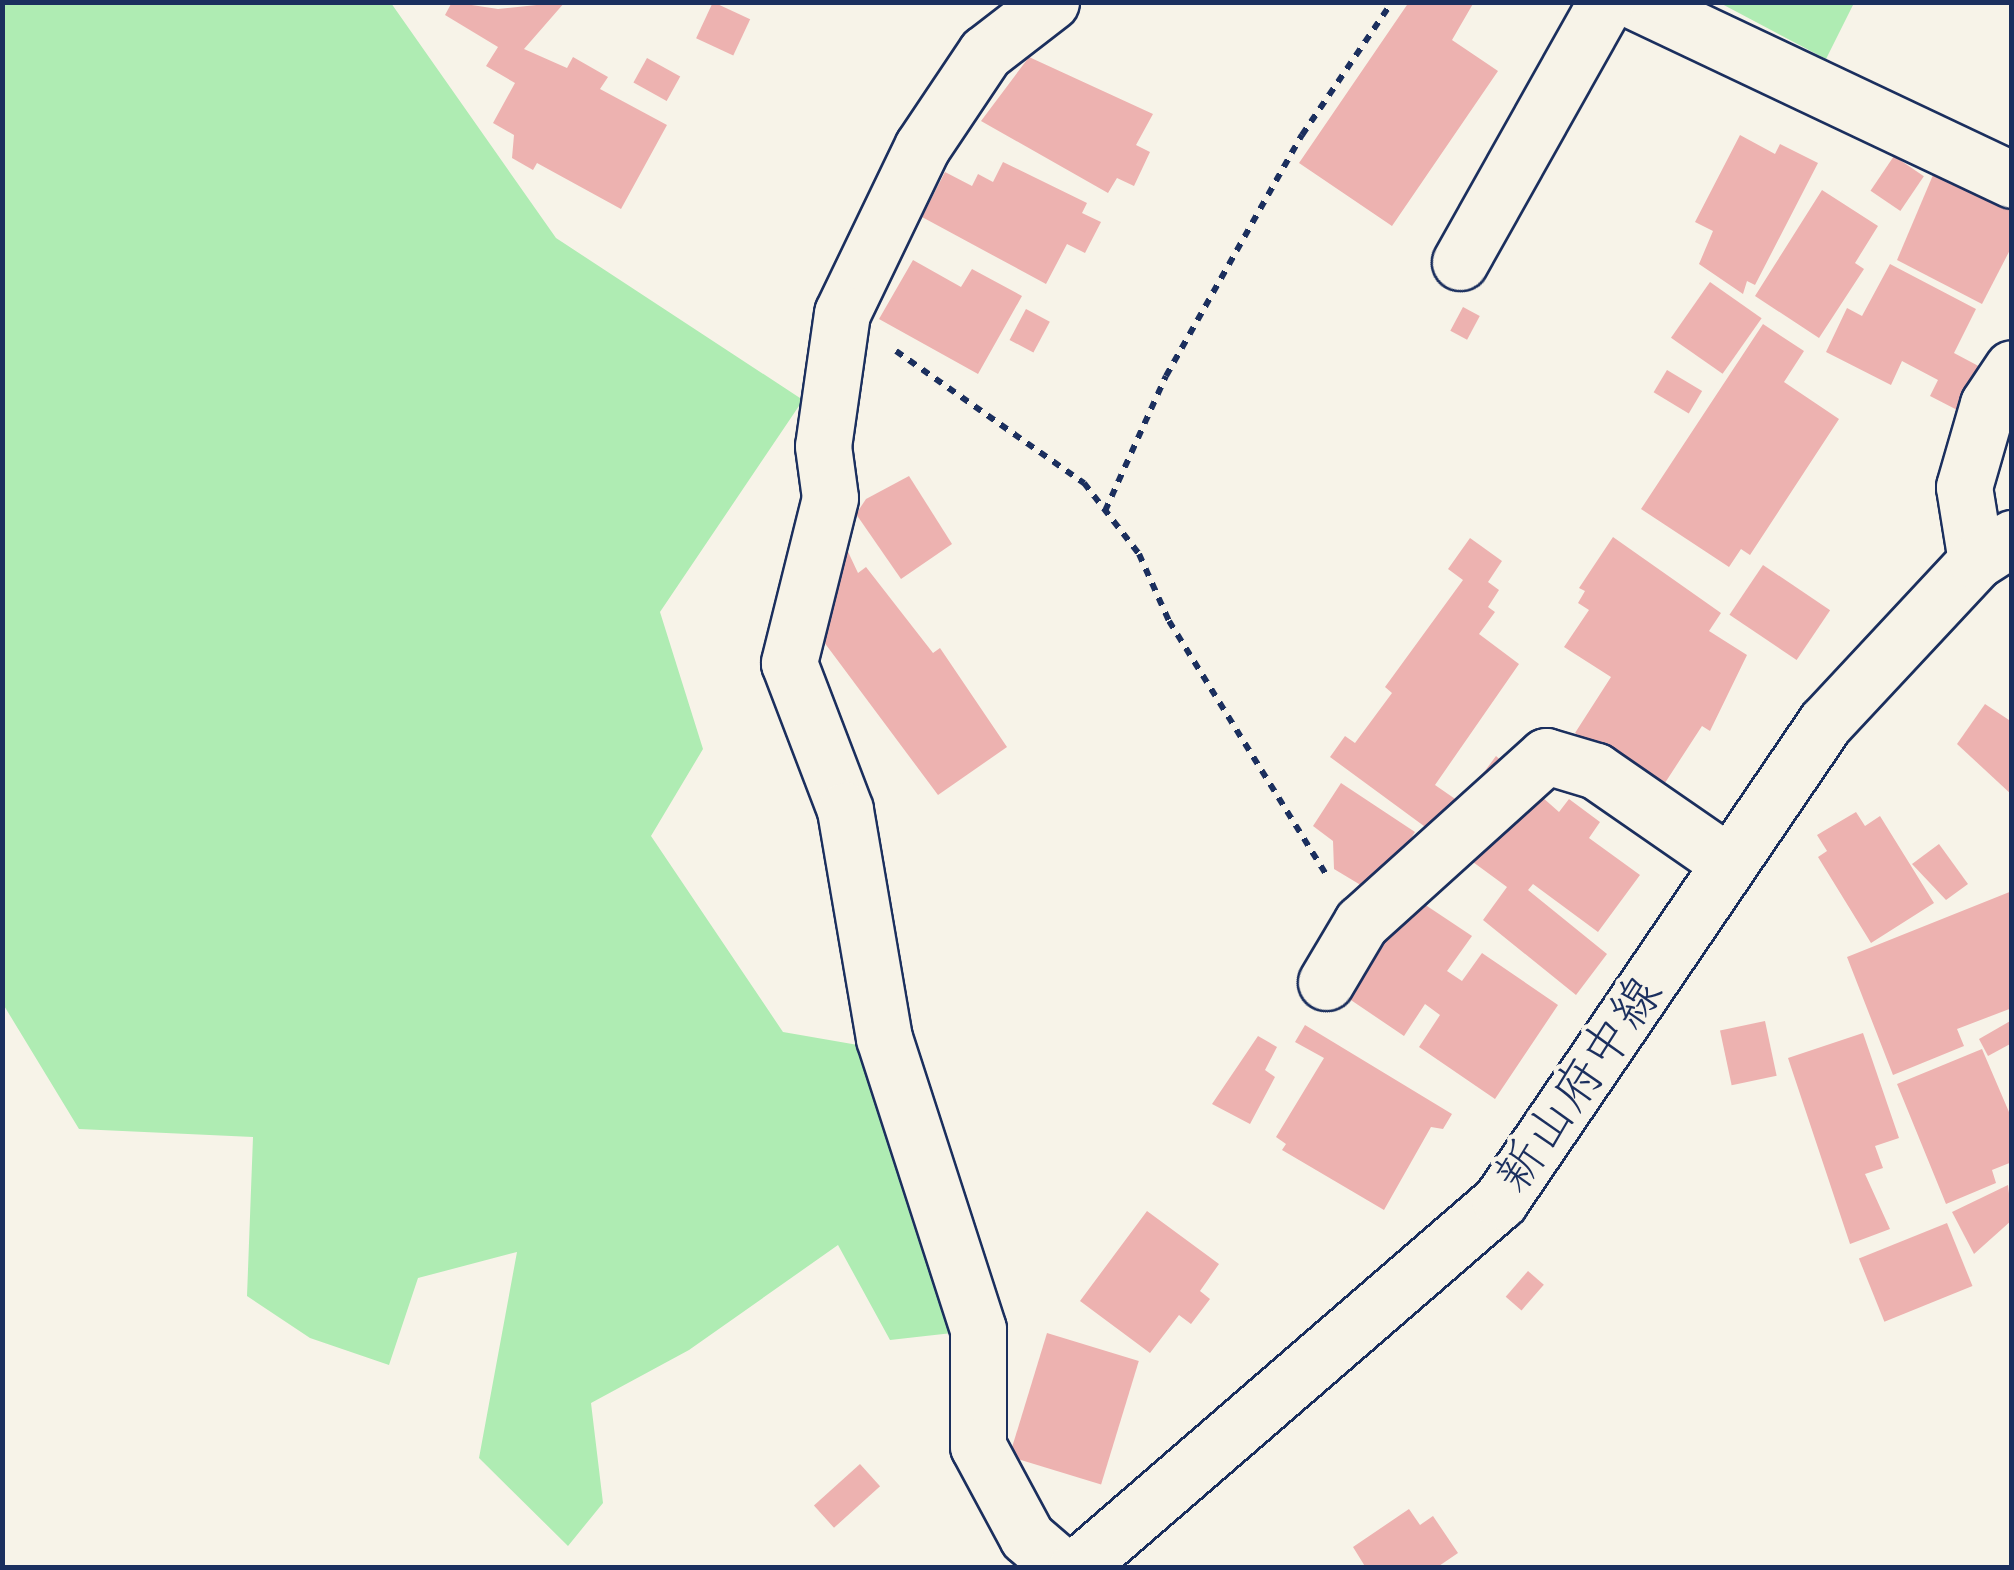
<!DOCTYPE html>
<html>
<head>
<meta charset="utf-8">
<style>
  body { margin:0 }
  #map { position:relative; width:2014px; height:1570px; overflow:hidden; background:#f7f3e8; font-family:Caveat,"Klee One",sans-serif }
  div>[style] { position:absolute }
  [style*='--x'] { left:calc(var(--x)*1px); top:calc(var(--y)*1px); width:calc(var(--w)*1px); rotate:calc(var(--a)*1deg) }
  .green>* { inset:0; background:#afecb3 }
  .building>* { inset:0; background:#edb2b0; transform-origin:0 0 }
  .path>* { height:6px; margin-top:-3px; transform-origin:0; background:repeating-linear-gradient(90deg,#1b2f5e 0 8px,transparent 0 16px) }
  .roads { filter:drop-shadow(2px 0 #1b2f5e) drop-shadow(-2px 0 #1b2f5e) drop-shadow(0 2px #1b2f5e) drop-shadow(0 -2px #1b2f5e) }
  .minor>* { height:55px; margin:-27.5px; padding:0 27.5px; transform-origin:27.5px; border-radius:27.5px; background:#f7f3e8 }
  .major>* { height:55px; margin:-27.5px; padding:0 27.5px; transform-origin:27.5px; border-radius:27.5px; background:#f7f3e8 }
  span { translate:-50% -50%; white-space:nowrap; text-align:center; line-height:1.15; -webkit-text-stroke:9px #f7f3e8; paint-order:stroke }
  .street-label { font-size:50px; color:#1b2f5e }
  .frame { position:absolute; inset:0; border:5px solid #1b2f5e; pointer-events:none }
</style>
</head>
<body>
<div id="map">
  <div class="green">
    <i style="clip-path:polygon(3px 3px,391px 3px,556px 238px,803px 400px,660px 612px,703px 749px,651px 836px,783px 1032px,881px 1049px,970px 1331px,890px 1340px,838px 1245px,689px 1350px,591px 1403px,603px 1503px,568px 1546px,479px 1458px,517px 1252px,418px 1278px,389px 1365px,310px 1338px,247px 1296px,253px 1137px,79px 1129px,3px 1004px)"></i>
    <i style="clip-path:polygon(1720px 3px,1854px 2px,1854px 3px,1826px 59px)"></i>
  </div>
  <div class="building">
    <i style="clip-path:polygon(452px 2px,498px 9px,565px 2px,524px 49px,567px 68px,573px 57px,608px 77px,600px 89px,667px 125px,621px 209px,537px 163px,533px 170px,512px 158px,514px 135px,493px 123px,515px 83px,486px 66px,498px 47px,445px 15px)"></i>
    <i style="left:713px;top:2px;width:41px;height:40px;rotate:25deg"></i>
    <i style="clip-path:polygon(1409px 2px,1474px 2px,1452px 40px,1498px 71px,1392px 226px,1299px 163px)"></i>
    <i style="clip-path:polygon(1029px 57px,1153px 114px,1136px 145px,1150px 152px,1134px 186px,1117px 178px,1108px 193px,981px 121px)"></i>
    <i style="left:647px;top:58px;width:38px;height:28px;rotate:29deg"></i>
    <i style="clip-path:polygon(1740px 135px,1775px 154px,1780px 144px,1818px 163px,1755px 285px,1747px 281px,1743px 294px,1699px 264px,1713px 231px,1695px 222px)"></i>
    <i style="left:1894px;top:156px;width:36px;height:42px;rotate:34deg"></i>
    <i style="clip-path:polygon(1003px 162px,1087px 203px,1082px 213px,1101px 222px,1085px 253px,1067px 244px,1046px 284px,922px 217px,945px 172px,972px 186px,978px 174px,993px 182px)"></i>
    <i style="clip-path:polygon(1936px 168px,2012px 206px,2012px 246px,1982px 304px,1897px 260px)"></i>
    <i style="clip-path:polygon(1822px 190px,1878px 226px,1855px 263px,1864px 269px,1819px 338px,1755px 296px)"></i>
    <i style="clip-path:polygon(913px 260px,961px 287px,972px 269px,1022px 296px,978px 374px,879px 319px)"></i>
    <i style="clip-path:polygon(1890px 264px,1976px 309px,1954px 353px,1986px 370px,1963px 413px,1930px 396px,1938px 380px,1902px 361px,1891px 385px,1826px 352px,1847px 308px,1862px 316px)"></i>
    <i style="left:1710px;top:282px;width:63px;height:68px;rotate:35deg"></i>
    <i style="left:1463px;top:307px;width:19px;height:27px;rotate:28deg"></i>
    <i style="left:1026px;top:309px;width:27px;height:35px;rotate:28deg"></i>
    <i style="clip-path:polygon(1763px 324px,1804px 351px,1784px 382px,1839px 419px,1750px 555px,1741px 549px,1729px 567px,1641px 509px)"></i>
    <i style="left:1667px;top:370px;width:41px;height:26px;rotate:31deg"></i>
    <i style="clip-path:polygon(909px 476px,952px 544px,901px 579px,856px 514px,866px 499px)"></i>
    <i style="clip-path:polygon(1613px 537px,1721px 613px,1709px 631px,1747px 655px,1710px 731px,1702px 726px,1661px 789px,1575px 733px,1611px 677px,1564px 647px,1589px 610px,1578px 603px,1585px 591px,1579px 588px)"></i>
    <i style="clip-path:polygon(1470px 538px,1502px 561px,1488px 582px,1499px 590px,1488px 607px,1495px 612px,1479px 634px,1519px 664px,1435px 785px,1461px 803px,1496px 756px,1559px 812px,1569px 799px,1600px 822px,1589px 838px,1640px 875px,1598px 932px,1533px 884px,1528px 890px,1607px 954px,1576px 995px,1483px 920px,1507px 887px,1330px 757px,1345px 736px,1355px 743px,1392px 693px,1385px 687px,1463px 580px,1448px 569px)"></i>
    <i style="clip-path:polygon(842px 539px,858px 573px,866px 567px,933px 653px,940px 648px,1007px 747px,938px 795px,812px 626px)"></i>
    <i style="left:1763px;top:565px;width:81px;height:60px;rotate:34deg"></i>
    <i style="clip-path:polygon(1985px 704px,2012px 722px,2012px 795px,1957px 744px)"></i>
    <i style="clip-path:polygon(1341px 783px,1415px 832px,1374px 893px,1334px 869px,1333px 841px,1313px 826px)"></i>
    <i style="clip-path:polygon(1856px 812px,1865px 826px,1880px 816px,1934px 903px,1871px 943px,1818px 857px,1827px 851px,1817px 835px)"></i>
    <i style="clip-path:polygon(1939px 844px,1968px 884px,1946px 900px,1912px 864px)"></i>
    <i style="clip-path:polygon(2012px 891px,2012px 1008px,1957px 1029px,1964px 1046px,1893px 1075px,1847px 957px)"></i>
    <i style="clip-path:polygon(1406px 892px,1472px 936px,1447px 971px,1462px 981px,1482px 953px,1558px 1005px,1495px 1099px,1419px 1047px,1440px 1015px,1425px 1004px,1404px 1036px,1339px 992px)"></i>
    <i style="clip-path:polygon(2012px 1020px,2012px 1043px,1988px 1056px,1979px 1039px)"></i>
    <i style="left:1765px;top:1021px;width:56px;height:46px;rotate:78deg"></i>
    <i style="clip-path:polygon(1305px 1025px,1452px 1114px,1443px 1129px,1431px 1127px,1384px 1210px,1282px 1150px,1286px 1144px,1276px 1137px,1324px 1058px,1295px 1042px)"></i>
    <i style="clip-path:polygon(1863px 1033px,1899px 1138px,1875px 1146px,1883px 1168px,1865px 1174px,1890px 1229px,1850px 1244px,1788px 1058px)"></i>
    <i style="clip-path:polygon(1258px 1036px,1277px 1047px,1265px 1070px,1275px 1077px,1250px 1124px,1212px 1104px)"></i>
    <i style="clip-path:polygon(1982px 1049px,2012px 1119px,2012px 1162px,1992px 1170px,1996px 1183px,1946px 1204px,1897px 1084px)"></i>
    <i style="clip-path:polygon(2008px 1185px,2012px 1220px,1974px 1254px,1952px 1212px)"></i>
    <i style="clip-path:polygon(1147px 1211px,1219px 1264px,1200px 1291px,1210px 1299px,1191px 1324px,1179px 1315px,1150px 1353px,1080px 1301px)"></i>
    <i style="left:1947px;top:1223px;width:68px;height:95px;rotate:68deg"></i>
    <i style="left:1528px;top:1271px;width:21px;height:34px;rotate:41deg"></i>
    <i style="left:1047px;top:1333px;width:96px;height:129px;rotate:17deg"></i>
    <i style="left:860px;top:1464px;width:30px;height:62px;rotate:48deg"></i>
    <i style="clip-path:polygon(1409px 1509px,1420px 1525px,1433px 1516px,1458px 1553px,1436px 1568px,1366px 1568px,1353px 1547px)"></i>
  </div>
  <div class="path">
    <i style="--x:896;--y:351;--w:230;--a:35.1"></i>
    <i style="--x:1084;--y:483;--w:90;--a:52.2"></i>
    <i style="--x:1139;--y:554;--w:73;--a:65.9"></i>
    <i style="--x:1169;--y:621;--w:300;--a:58.2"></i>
    <i style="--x:1105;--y:511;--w:148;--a:-65.7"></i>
    <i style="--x:1166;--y:376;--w:277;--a:-60.6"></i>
    <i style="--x:1302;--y:135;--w:161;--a:-55.9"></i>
  </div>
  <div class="roads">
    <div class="minor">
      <i style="--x:1051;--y:2;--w:83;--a:142.3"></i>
      <i style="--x:985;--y:53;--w:113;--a:123.8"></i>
      <i style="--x:922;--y:147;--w:184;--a:115.7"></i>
      <i style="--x:842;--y:313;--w:134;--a:98.1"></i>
      <i style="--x:823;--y:446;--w:52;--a:82.3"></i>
      <i style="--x:830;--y:498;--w:170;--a:104"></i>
      <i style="--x:789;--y:663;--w:157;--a:69.1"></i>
      <i style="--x:845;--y:810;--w:231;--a:80.3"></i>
      <i style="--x:884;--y:1038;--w:306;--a:72.1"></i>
      <i style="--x:978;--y:1329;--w:117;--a:90"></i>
      <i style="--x:978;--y:1446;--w:103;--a:61.7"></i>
      <i style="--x:1027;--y:1537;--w:48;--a:40.7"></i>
      <i style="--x:1636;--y:2;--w:416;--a:25.3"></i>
      <i style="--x:1460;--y:262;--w:298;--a:-60.7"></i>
      <i style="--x:1976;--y:561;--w:75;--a:-99.2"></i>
      <i style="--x:1964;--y:487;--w:86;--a:-73.9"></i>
      <i style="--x:1988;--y:404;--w:43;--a:-56.3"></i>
      <i style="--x:1326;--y:982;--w:69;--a:-59.3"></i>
      <i style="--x:1361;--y:923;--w:249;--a:-42.1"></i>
      <i style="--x:1546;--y:756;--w:52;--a:16.7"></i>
      <i style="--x:1596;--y:771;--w:162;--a:34.7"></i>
    </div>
    <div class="major">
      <i style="--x:1076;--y:1568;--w:561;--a:-40.88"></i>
      <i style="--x:1500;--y:1201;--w:578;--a:-55.79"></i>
      <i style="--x:1825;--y:723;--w:221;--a:-47"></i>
      <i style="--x:1976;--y:561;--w:43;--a:-32.6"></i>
    </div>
  </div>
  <div class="street-label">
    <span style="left:1578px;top:1084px;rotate:-55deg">新山府中線</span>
  </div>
  <div class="frame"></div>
</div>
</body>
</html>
